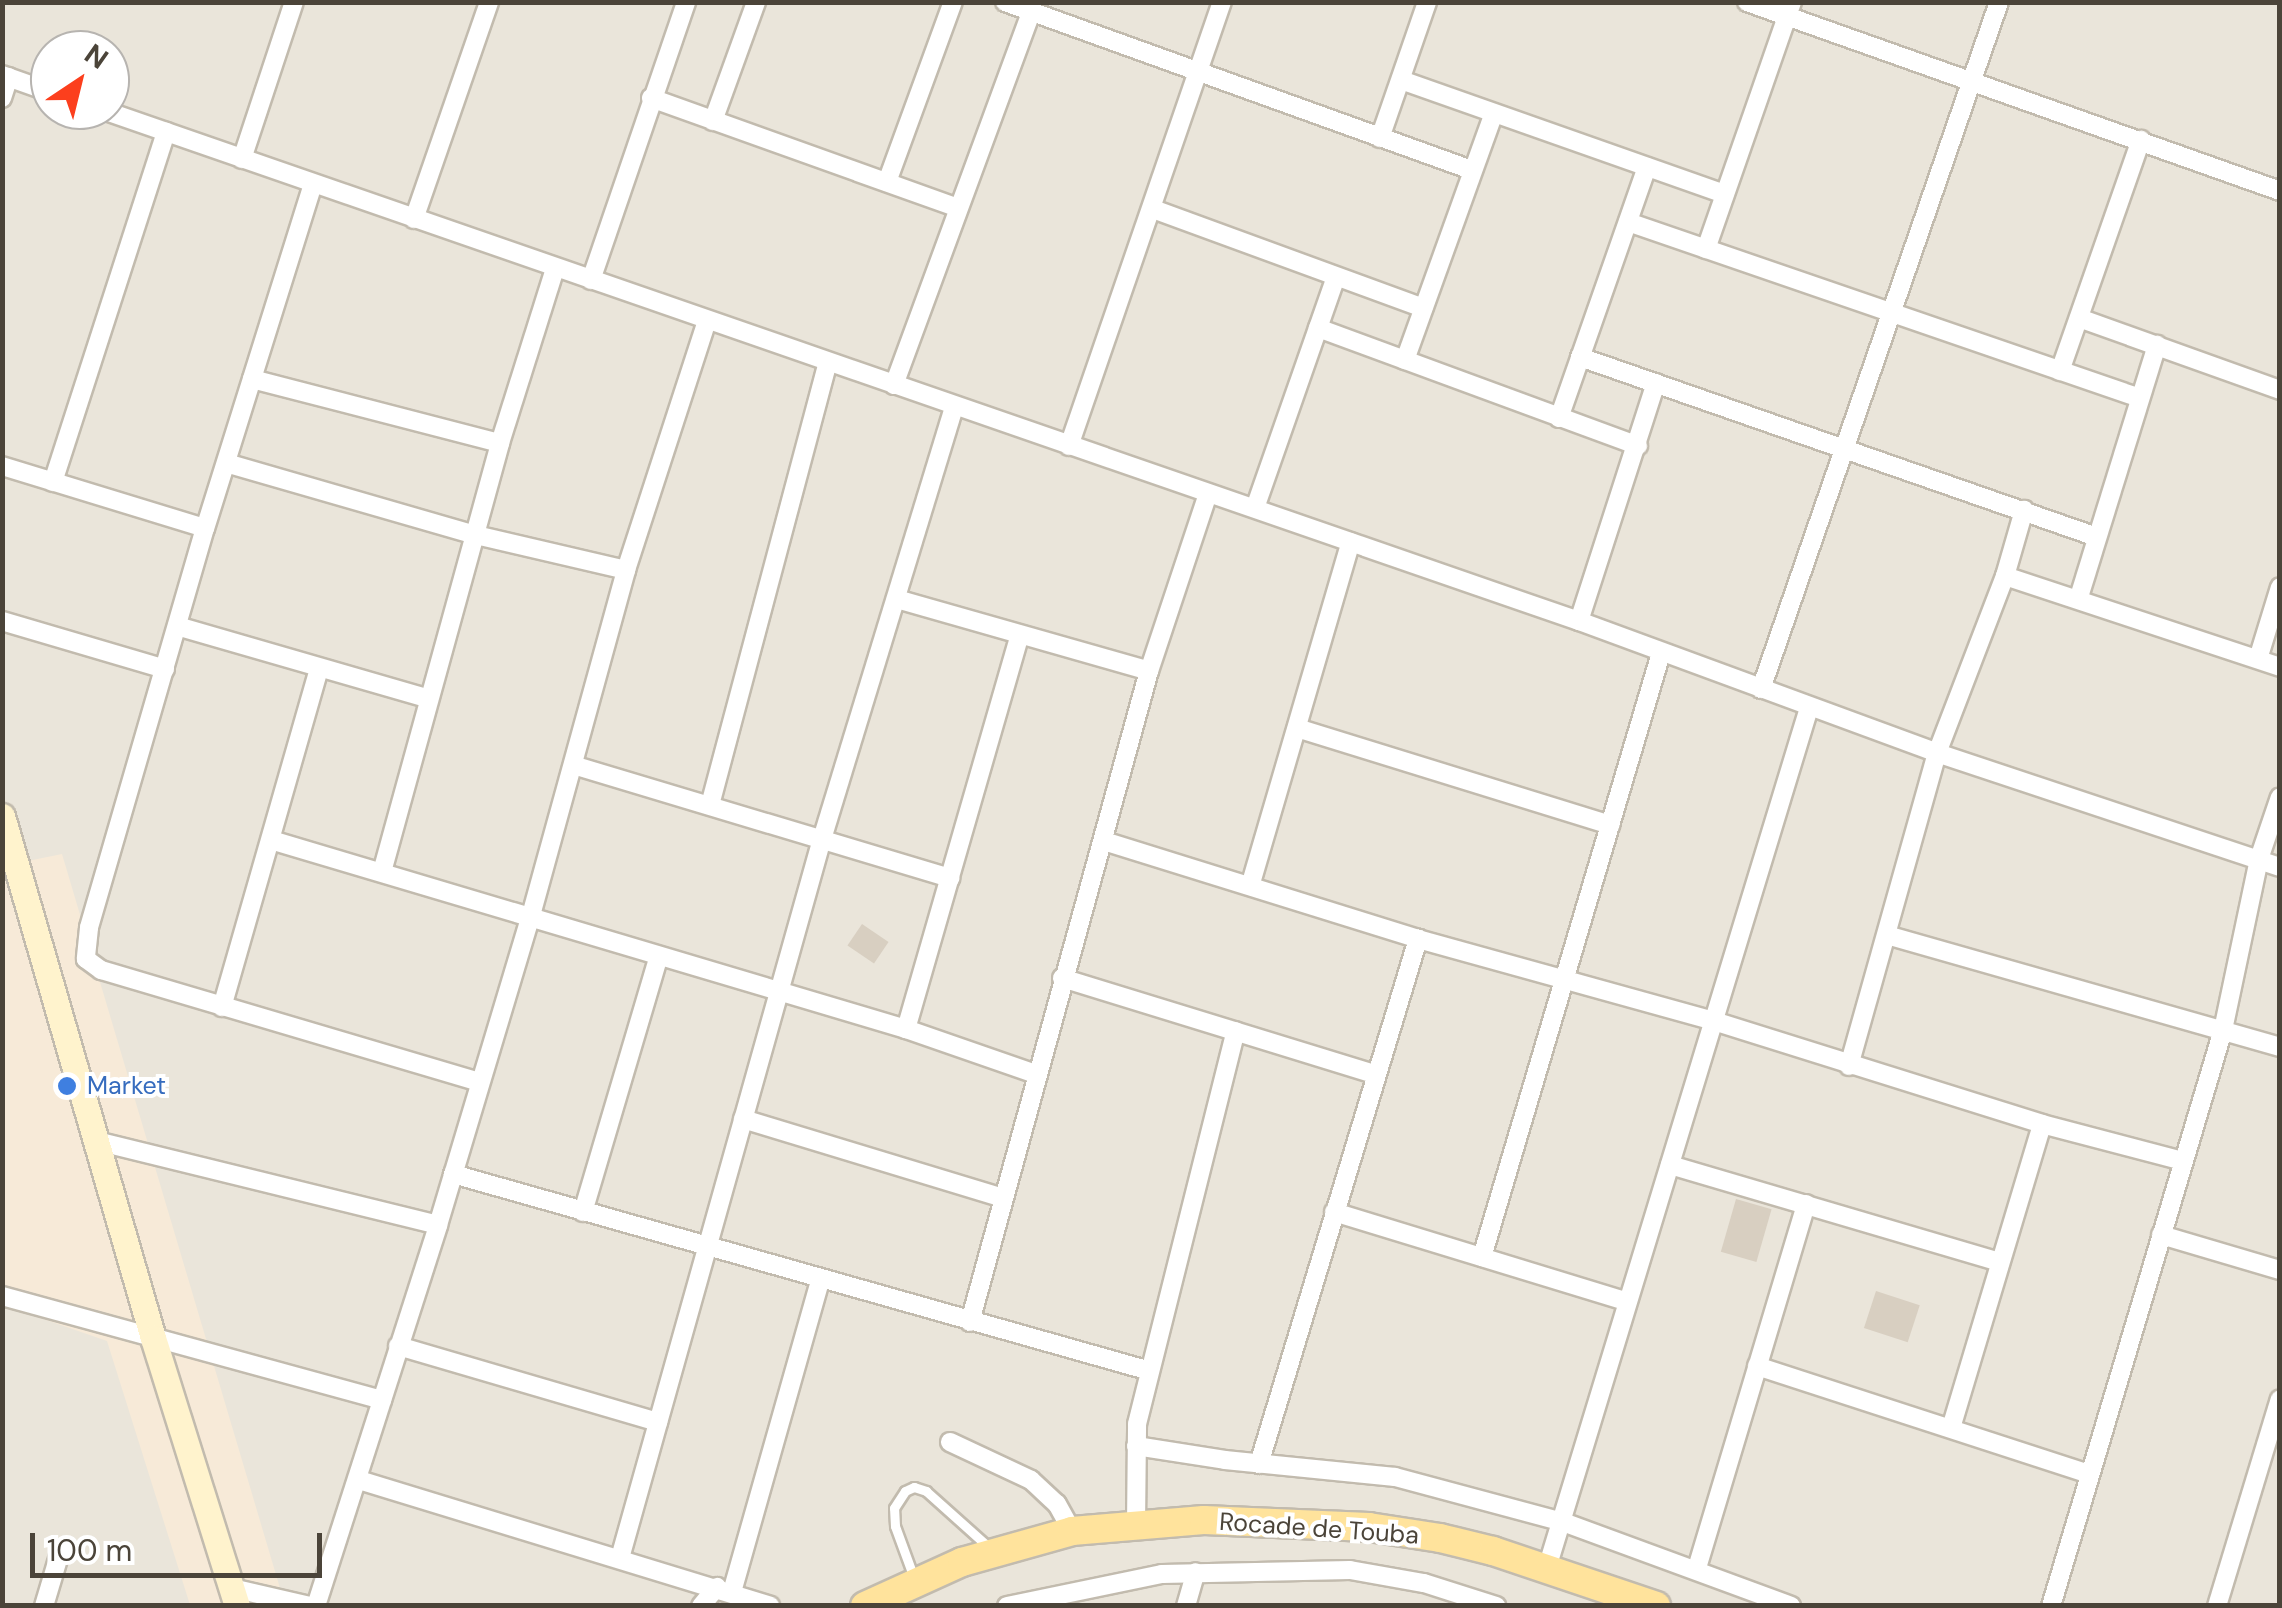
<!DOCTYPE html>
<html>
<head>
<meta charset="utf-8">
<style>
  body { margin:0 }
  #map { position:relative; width:2282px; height:1608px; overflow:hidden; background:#f6f3ec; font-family:"DM Sans",sans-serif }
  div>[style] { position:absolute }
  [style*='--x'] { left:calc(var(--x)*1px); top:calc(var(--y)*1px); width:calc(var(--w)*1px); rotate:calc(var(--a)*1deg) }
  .residential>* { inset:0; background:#eae5da }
  .commercial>* { inset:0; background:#f7ead8 }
  .building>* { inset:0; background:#d8cfc1; transform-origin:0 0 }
  .roads { filter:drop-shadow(2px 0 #c2bbae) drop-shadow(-2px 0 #c2bbae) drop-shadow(0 2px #c2bbae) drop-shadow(0 -2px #c2bbae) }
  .lane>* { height:9px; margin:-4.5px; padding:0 4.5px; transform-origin:4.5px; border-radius:4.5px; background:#fff }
  .street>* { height:18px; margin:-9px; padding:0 9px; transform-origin:9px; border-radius:9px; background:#fff }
  .secondary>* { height:25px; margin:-12.5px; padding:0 12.5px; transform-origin:12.5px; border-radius:12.5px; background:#fff3cd }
  .primary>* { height:28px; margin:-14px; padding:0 14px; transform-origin:14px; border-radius:14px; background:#ffe39c }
  .dots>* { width:28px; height:28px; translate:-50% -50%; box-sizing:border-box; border:5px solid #fff; border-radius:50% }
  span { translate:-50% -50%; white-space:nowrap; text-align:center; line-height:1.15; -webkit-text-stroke:8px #fff; paint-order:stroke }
  .shop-label { font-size:25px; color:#366cbe }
  .left { translate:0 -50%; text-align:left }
  .street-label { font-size:25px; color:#4b4439 }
  .frame { position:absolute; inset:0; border:5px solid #4b4439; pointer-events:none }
  .north { position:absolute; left:30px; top:30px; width:100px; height:100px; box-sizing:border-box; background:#fff; border:2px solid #b7b4b0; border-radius:50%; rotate:35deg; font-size:28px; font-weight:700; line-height:40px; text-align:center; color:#4b4439 }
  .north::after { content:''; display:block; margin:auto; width:35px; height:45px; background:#fc3f1d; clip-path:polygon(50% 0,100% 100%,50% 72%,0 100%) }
  .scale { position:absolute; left:30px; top:1533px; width:292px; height:45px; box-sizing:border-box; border:5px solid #4b4439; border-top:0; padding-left:12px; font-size:30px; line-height:35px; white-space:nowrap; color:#4b4439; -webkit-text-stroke:8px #fff; paint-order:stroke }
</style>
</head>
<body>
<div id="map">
  <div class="residential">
    <i style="clip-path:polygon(evenodd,3px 3px,2279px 3px,2279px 1605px,3px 1605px,3px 3px,50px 50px,110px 50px,110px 110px,50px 110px,50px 50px)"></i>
  </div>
  <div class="commercial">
    <i style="clip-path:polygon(62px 854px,285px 1605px,190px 1605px,107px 1341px,3px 1305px,3px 866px)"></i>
  </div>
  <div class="building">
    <i style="left:862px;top:924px;width:32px;height:26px;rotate:34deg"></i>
    <i style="left:1736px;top:1199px;width:37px;height:55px;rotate:16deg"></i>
    <i style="left:1876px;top:1291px;width:46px;height:39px;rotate:18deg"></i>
  </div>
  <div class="roads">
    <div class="lane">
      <i style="--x:914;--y:1578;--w:55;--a:-110.1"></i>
      <i style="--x:895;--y:1526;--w:18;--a:-93"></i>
      <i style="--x:894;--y:1508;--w:20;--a:-57"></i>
      <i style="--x:905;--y:1491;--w:10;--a:-24"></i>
      <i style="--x:914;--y:1487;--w:13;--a:18"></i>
      <i style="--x:926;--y:1491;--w:89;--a:41.8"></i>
    </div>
    <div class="street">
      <i style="--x:1005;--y:2;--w:496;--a:19.8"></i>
      <i style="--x:1747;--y:2;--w:566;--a:19.52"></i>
      <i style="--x:2;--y:75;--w:51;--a:19.5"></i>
      <i style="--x:1401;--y:80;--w:343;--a:19.4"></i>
      <i style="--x:2;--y:98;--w:22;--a:-72"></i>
      <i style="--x:651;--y:98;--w:326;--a:19.7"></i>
      <i style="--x:103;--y:110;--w:1562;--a:19.1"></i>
      <i style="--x:1579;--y:621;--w:382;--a:20.2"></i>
      <i style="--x:1937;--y:753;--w:361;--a:18.4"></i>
      <i style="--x:713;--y:121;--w:127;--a:-70.1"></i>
      <i style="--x:1380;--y:138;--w:144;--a:-70.9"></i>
      <i style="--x:242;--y:159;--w:165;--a:-71.7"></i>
      <i style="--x:887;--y:182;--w:192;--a:-69.9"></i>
      <i style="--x:313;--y:184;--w:361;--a:107.4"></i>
      <i style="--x:205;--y:528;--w:416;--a:106.2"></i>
      <i style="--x:89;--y:928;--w:31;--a:96"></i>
      <i style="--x:86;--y:959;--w:19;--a:36"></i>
      <i style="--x:101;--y:970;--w:395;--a:16.5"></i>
      <i style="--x:1153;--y:209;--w:288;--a:20.1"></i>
      <i style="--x:414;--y:219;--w:230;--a:-70.9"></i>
      <i style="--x:1628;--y:222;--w:541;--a:18.97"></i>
      <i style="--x:1706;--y:249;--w:262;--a:-70.8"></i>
      <i style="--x:591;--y:280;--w:294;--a:-71.1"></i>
      <i style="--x:2079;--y:318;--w:214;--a:19.7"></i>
      <i style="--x:1318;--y:328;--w:341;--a:20.2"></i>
      <i style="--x:1580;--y:357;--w:547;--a:19.2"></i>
      <i style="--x:1405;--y:360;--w:260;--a:-70.2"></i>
      <i style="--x:2060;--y:371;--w:245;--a:-70.7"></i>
      <i style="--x:252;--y:379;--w:256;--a:14.5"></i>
      <i style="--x:894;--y:385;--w:397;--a:-69.8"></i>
      <i style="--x:1559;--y:418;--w:266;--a:-70.7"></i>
      <i style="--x:1069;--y:446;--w:470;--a:-71"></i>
      <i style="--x:226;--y:463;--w:260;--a:16.1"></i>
      <i style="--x:476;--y:535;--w:154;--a:13.1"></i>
      <i style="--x:2;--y:466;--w:212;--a:17"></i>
      <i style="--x:53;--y:482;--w:368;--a:-72.1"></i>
      <i style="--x:1255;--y:508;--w:245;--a:-70.7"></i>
      <i style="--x:2005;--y:576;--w:290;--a:18.3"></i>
      <i style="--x:2079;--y:597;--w:264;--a:-72.8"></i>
      <i style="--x:897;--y:599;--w:262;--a:15.9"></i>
      <i style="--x:2;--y:621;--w:170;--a:16.4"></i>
      <i style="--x:1579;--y:621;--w:250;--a:-72.1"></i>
      <i style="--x:177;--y:626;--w:260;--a:16.1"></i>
      <i style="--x:2258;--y:659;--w:75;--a:-73"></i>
      <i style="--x:1761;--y:689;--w:727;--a:-70.89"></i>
      <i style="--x:1297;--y:728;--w:328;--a:17.2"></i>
      <i style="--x:573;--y:765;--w:394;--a:16.7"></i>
      <i style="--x:710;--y:805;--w:458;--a:-75.1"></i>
      <i style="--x:271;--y:840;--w:663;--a:16.57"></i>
      <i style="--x:906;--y:1029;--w:138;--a:19.1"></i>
      <i style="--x:1104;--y:841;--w:329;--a:17.3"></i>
      <i style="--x:1418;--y:939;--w:307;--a:15.5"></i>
      <i style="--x:1714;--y:1021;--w:344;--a:17.4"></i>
      <i style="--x:2042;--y:1124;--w:146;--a:14.7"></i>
      <i style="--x:382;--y:872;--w:445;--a:-74.6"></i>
      <i style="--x:500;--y:443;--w:182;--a:-72.5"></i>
      <i style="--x:1251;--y:883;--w:355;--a:-73.7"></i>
      <i style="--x:1887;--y:935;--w:409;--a:15.9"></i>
      <i style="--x:1062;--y:978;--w:327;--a:17.1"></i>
      <i style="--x:222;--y:1007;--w:352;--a:-74"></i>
      <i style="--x:906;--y:1029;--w:410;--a:-73.9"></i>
      <i style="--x:1849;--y:1066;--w:325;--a:-74.3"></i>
      <i style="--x:1937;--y:753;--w:190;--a:-69"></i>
      <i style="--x:2005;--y:576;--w:69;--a:-73.9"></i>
      <i style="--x:743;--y:1119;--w:272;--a:16.9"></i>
      <i style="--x:96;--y:1141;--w:352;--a:13.8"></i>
      <i style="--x:1670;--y:1165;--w:344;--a:16.4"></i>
      <i style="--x:453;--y:1174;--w:724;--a:15.78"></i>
      <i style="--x:583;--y:1212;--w:267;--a:-73.5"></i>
      <i style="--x:1334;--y:1212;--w:304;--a:17"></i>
      <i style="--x:2161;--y:1235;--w:124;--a:16.4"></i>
      <i style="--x:1482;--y:1257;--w:630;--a:-73.49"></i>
      <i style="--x:2;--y:1296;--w:394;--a:15.3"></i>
      <i style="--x:970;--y:1322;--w:675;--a:-74.63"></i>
      <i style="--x:1149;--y:671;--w:187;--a:-71.6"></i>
      <i style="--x:398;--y:1346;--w:271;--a:16.3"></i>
      <i style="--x:1757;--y:1366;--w:350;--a:18"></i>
      <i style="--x:1951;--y:1428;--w:317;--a:-73.3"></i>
      <i style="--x:950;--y:1442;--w:89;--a:25.1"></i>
      <i style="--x:1031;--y:1480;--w:35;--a:43"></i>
      <i style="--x:1057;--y:1504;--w:31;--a:61"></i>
      <i style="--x:1136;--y:1446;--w:90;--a:8.9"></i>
      <i style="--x:1225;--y:1460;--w:171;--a:5.7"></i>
      <i style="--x:1395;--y:1477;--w:174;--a:15"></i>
      <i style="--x:1563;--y:1522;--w:243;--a:20.2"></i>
      <i style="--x:1259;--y:1464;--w:549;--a:-73.15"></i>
      <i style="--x:359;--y:1480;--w:430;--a:17"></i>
      <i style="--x:1136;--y:1526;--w:102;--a:-89.4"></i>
      <i style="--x:1137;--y:1424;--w:405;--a:-75.9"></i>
      <i style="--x:620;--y:1558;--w:747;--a:-74.31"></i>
      <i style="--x:822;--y:839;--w:451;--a:-73"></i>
      <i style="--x:1547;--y:1568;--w:899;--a:-73.06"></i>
      <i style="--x:1697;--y:1568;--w:380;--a:-73.3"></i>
      <i style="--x:232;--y:1588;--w:80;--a:13"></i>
      <i style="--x:732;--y:1592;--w:324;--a:-74.2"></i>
      <i style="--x:44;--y:1606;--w:59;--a:-73.4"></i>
      <i style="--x:316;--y:1606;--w:400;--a:-72.2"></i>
      <i style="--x:438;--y:1225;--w:320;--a:-73.3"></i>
      <i style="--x:530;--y:919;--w:362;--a:-74.6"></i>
      <i style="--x:626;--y:570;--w:262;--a:-72"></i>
      <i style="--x:701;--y:1606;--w:25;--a:-50"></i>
      <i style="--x:1007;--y:1606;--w:158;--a:-11.7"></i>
      <i style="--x:1162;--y:1574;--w:188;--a:-1.2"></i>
      <i style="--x:1350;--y:1570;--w:75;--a:10"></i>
      <i style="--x:1424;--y:1583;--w:76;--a:17.7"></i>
      <i style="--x:1186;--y:1606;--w:35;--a:-74"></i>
      <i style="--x:2051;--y:1606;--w:601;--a:-73.37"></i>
      <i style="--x:2223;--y:1030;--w:175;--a:-78.1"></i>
      <i style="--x:2259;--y:859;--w:65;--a:-71.3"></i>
      <i style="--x:2217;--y:1606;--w:216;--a:-73.1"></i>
    </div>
    <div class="secondary">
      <i style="--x:2;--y:816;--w:543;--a:73.87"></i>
      <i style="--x:153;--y:1338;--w:281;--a:72.6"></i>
    </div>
    <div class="primary">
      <i style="--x:865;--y:1606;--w:107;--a:-24.4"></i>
      <i style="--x:962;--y:1562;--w:114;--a:-15.7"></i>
      <i style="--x:1072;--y:1531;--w:132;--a:-4.8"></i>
      <i style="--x:1204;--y:1520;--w:165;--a:2.4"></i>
      <i style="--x:1369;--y:1527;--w:72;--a:8.8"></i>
      <i style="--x:1440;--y:1538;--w:55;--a:13.8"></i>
      <i style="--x:1493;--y:1551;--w:172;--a:18.6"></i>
    </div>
  </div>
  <div class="dots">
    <i style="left:67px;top:1086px;background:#3f7fe0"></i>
  </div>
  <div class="shop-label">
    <span class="left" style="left:87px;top:1086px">Market</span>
  </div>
  <div class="street-label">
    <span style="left:1319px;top:1529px;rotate:4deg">Rocade de Touba</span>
  </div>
  <div class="frame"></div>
  <div class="north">N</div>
  <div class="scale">100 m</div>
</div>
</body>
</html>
